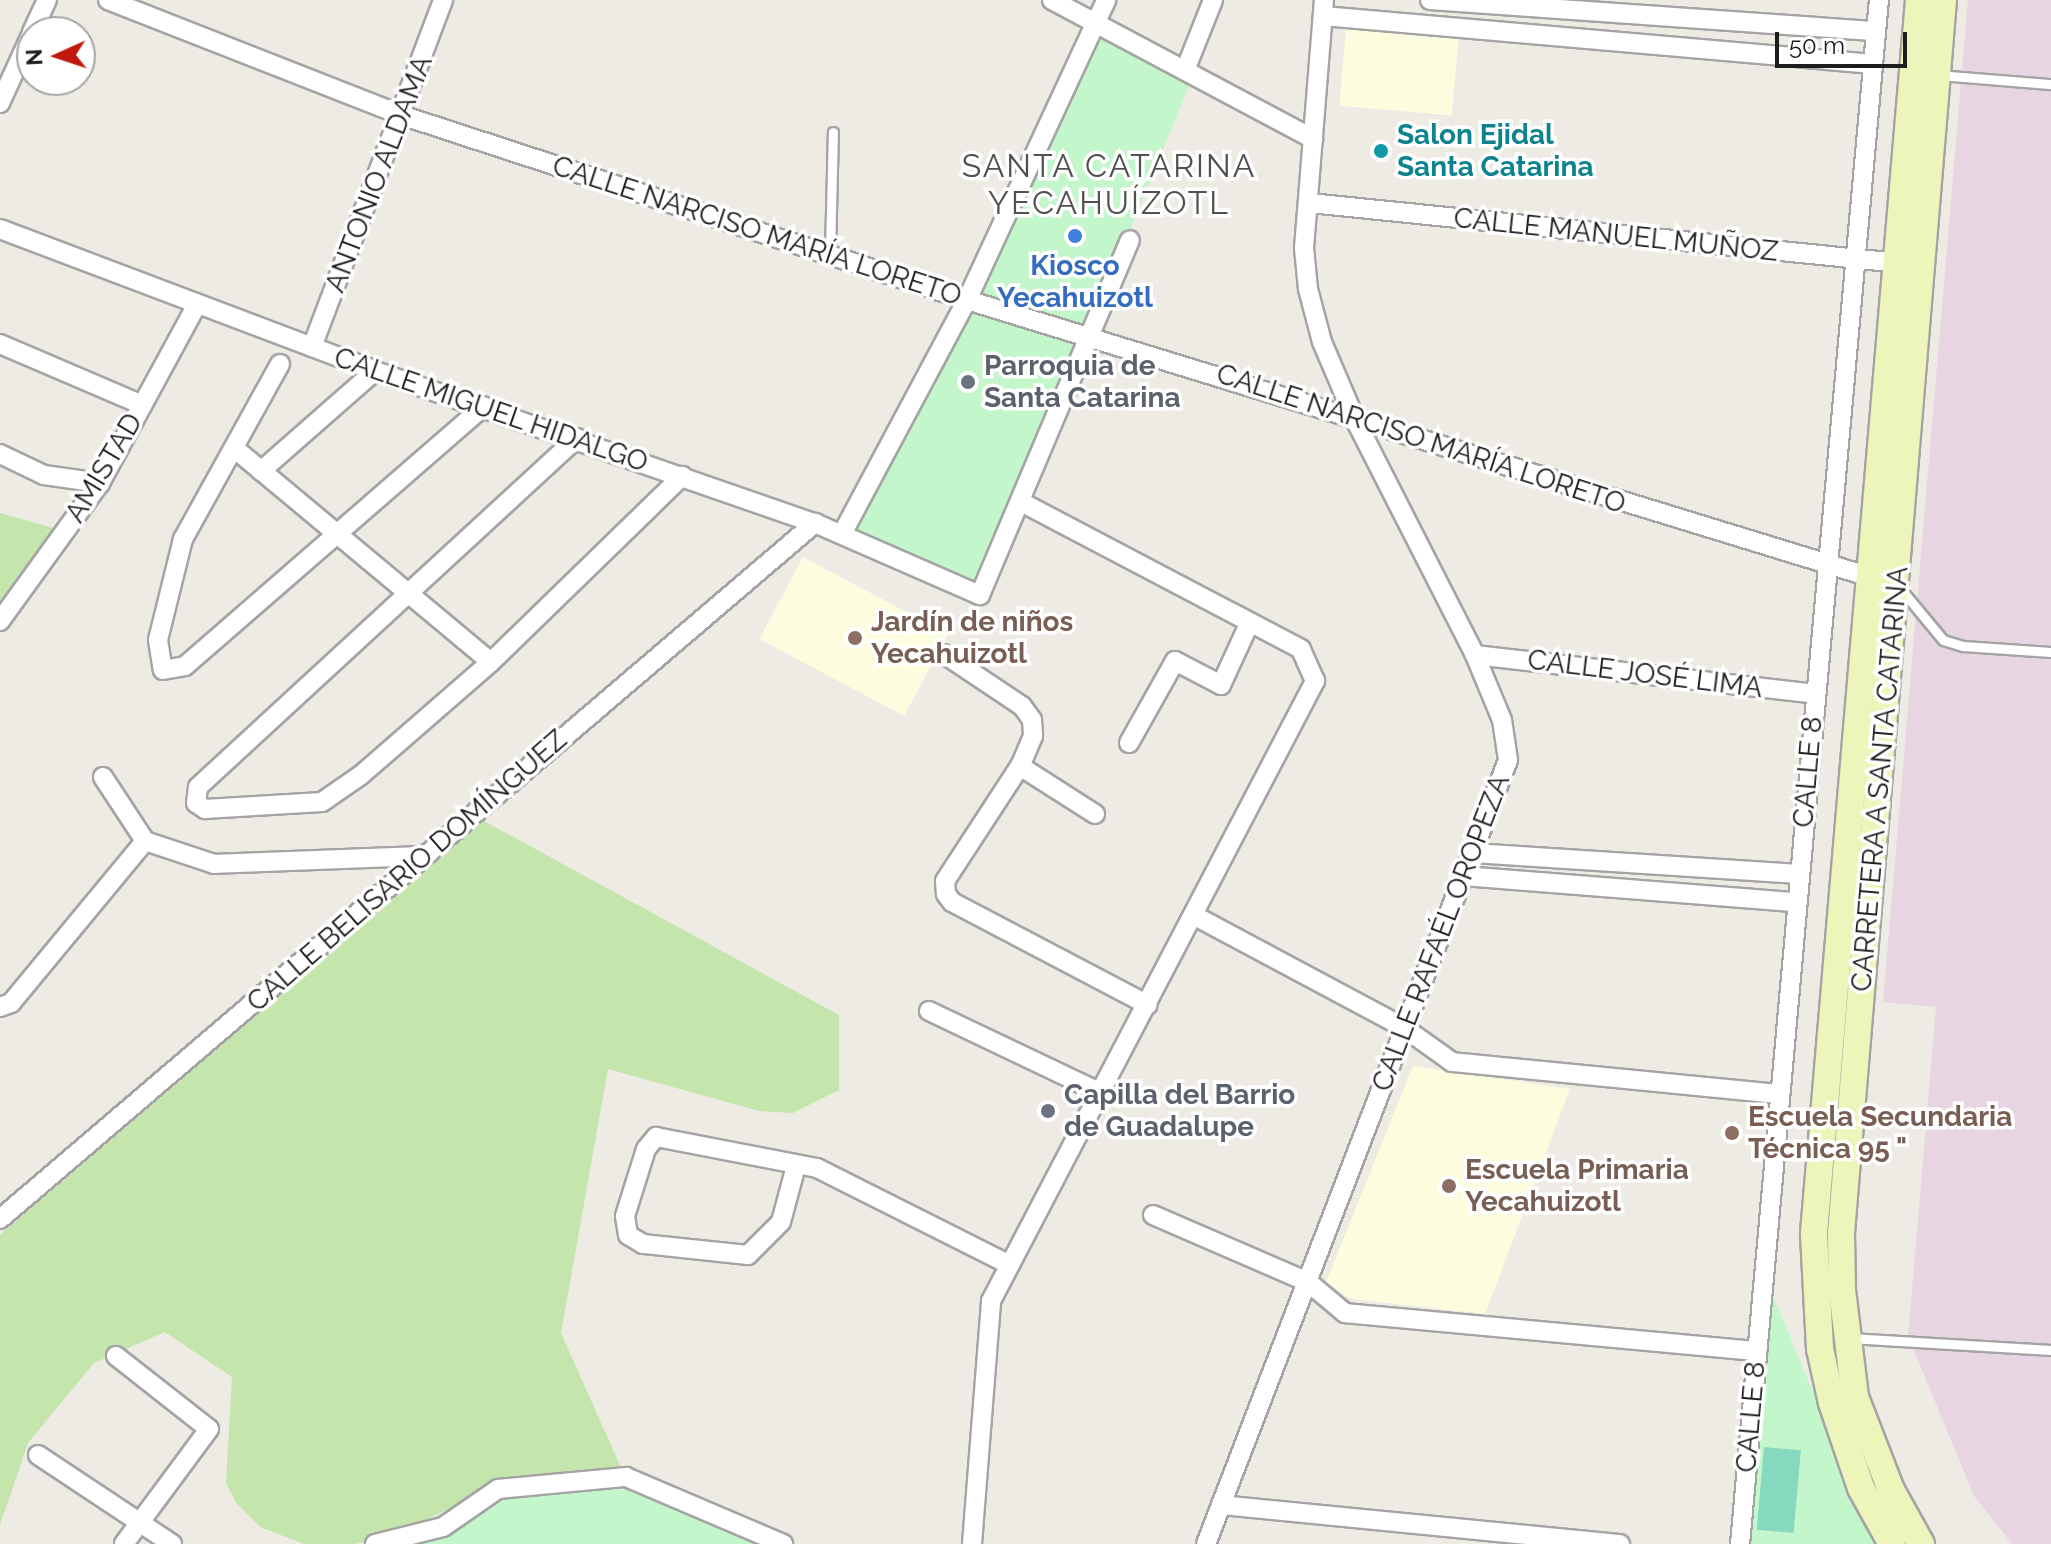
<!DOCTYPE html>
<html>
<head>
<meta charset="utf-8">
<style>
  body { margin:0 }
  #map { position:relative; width:2051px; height:1544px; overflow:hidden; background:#eeebe4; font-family:Raleway,sans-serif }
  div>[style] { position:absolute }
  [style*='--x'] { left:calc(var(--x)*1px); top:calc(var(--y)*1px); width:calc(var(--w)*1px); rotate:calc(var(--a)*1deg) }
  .industrial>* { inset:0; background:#e7d6e2 }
  .education>* { inset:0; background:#fbfdde; transform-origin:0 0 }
  .grass>* { inset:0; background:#c4e5ac }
  .park>* { inset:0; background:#c3f6cb }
  .pitch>* { inset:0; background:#86d8be; transform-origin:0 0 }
  .roads { filter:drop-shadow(2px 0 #a4a4a4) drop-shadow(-2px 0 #a4a4a4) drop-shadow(0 2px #a4a4a4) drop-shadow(0 -2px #a4a4a4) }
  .lane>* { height:9px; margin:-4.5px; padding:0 4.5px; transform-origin:4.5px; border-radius:4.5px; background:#fff }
  .street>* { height:18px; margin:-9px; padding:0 9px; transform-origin:9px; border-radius:9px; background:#fff }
  .secondary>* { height:26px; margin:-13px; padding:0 13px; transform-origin:13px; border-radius:13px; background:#eef5ba }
  .dots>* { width:22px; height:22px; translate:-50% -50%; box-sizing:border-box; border:4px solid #fff; border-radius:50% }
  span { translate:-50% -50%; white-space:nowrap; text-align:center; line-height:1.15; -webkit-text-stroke:7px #fff; paint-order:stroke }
  .culture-label { font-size:28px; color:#0d838f; font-weight:700 }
  .left { translate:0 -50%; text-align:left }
  .street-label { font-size:28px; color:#1d1d1d }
  .shop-label { font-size:28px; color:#366cbe; font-weight:700 }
  .worship-label { font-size:28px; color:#5b616d; font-weight:700 }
  .education-label { font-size:28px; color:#785e54; font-weight:700 }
  .quarter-label { font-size:32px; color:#505050; letter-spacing:2px }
  .north { position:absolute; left:16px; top:16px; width:80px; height:80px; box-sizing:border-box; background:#fff; border:2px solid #a5a5a5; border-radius:50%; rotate:267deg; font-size:22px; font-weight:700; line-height:32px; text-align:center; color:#1d1d1d }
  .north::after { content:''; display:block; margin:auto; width:28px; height:36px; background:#be190c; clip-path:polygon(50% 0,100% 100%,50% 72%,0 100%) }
  .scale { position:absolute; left:1775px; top:32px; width:132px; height:36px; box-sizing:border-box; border:4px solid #1d1d1d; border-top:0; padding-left:10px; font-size:24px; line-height:28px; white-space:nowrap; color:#1d1d1d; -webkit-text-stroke:6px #fff; paint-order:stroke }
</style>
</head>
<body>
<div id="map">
  <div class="industrial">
    <i style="clip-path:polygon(1968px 0,2051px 0,2051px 1544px,2012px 1544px,1974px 1496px,1908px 1336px,1936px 1007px,1883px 1002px)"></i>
  </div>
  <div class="education">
    <i style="left:1346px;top:28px;width:113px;height:78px;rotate:5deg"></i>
    <i style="left:803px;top:557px;width:164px;height:93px;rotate:28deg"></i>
    <i style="clip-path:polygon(1413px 1066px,1570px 1089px,1485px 1314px,1351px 1299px,1326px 1282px)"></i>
  </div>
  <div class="grass">
    <i style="clip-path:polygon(0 513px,57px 529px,0 602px)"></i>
    <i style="clip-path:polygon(484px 821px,839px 1015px,839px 1090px,793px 1113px,759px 1111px,608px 1069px,561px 1333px,623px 1472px,504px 1479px,397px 1536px,354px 1544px,304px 1544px,260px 1527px,236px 1503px,226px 1483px,232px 1377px,165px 1332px,94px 1363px,28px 1443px,0 1525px,0 1235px)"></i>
  </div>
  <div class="park">
    <i style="clip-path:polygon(1102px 21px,1195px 71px,1088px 333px,968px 295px)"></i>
    <i style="clip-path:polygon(964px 296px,1084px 334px,980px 595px,851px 538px)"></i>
    <i style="clip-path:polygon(1764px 1274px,1876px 1544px,1740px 1544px)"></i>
    <i style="clip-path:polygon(627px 1480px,757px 1544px,382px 1544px,443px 1529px,497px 1491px)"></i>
  </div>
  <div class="pitch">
    <i style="left:1764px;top:1447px;width:37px;height:83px;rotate:5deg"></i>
  </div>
  <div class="roads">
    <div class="lane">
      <i style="--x:1938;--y:75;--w:113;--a:4.6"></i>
      <i style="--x:830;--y:252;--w:120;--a:-88.6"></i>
      <i style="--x:1900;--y:588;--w:67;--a:50.4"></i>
      <i style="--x:1943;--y:640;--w:21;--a:17"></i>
      <i style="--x:1963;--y:646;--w:88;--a:3.9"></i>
      <i style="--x:1850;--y:1338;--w:201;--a:3.4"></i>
    </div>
    <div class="street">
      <i style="--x:108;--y:0;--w:318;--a:21.4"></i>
      <i style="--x:404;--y:116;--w:592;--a:18.1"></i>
      <i style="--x:967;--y:300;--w:955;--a:17.05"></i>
      <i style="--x:1052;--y:0;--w:296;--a:28"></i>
      <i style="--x:1430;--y:0;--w:447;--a:4"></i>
      <i style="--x:1323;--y:16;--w:552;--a:4.99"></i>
      <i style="--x:32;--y:32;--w:35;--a:-65"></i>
      <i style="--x:1186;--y:68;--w:73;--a:-68.3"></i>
      <i style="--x:0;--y:103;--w:77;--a:-65.4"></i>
      <i style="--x:1310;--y:203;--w:601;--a:5.82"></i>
      <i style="--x:0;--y:229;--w:401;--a:20.7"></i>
      <i style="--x:375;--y:371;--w:466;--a:19.1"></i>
      <i style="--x:815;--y:523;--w:180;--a:23.6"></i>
      <i style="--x:980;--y:595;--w:385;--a:-67.1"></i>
      <i style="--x:0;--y:344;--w:155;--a:23.2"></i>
      <i style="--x:312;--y:347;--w:371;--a:-69.3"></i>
      <i style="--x:280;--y:364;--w:200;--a:119"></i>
      <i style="--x:183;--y:539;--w:104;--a:103.9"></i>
      <i style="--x:158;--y:640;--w:30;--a:81"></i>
      <i style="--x:163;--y:670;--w:22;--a:-10"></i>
      <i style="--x:185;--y:666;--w:396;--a:-41"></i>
      <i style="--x:577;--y:438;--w:515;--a:137.36"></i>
      <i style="--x:198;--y:787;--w:16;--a:97"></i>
      <i style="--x:196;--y:803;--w:11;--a:34"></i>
      <i style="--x:205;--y:809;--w:117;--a:-3.4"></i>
      <i style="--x:322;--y:802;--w:47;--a:-34.7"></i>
      <i style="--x:361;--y:775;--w:172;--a:-41"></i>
      <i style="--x:491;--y:662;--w:267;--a:-44.2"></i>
      <i style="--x:234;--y:448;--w:334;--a:39.8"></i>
      <i style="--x:0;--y:454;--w:49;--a:25.5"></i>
      <i style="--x:44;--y:475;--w:57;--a:8.1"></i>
      <i style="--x:261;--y:471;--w:152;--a:-41.3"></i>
      <i style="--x:842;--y:534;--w:265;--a:-61.9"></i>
      <i style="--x:967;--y:300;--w:331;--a:-65.1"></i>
      <i style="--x:0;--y:621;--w:170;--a:-54.1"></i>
      <i style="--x:100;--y:483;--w:201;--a:-61.5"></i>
      <i style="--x:944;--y:654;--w:94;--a:33.7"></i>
      <i style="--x:1022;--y:706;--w:17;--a:54"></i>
      <i style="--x:1032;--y:720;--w:16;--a:86"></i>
      <i style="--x:1033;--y:736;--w:33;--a:113"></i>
      <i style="--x:1475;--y:655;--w:343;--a:6.5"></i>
      <i style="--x:1129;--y:743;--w:94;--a:-60.7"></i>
      <i style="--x:1175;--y:661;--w:52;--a:27.6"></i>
      <i style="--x:1221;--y:685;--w:69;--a:-65.3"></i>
      <i style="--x:103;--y:777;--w:77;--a:56.7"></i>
      <i style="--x:145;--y:841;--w:73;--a:18.4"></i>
      <i style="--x:214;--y:864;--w:211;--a:-2.2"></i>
      <i style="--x:1095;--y:814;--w:89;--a:-147.4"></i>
      <i style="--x:1020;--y:766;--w:137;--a:123.1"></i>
      <i style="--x:945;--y:881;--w:13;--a:86"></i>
      <i style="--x:946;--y:894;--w:10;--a:53"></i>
      <i style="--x:952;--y:902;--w:221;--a:27.7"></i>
      <i style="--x:1473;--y:853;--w:327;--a:3.7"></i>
      <i style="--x:1463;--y:876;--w:334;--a:4.5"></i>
      <i style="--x:1195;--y:916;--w:236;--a:28.1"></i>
      <i style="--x:1403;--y:1027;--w:60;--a:35.5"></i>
      <i style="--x:1452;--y:1062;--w:329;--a:5.6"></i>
      <i style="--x:0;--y:1007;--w:12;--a:-20"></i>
      <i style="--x:11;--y:1003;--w:210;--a:-50.4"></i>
      <i style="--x:929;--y:1011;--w:191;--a:25.5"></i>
      <i style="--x:796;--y:1166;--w:58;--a:105"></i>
      <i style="--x:781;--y:1222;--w:47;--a:135"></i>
      <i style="--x:748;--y:1255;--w:106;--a:-174"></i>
      <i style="--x:643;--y:1244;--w:17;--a:-149"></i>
      <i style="--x:628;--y:1235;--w:19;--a:-99"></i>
      <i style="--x:625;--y:1216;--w:70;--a:-72.6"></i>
      <i style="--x:646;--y:1149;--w:16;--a:-50"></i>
      <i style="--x:656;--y:1137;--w:164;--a:10.9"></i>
      <i style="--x:817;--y:1168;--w:216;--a:26.7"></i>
      <i style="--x:1153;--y:1215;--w:169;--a:23.4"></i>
      <i style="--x:1308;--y:1282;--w:48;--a:40"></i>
      <i style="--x:1345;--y:1313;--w:414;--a:5.3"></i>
      <i style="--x:0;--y:1219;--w:1072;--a:-40.5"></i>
      <i style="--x:116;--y:1356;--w:118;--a:38.1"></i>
      <i style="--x:209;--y:1429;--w:143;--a:126.5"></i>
      <i style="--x:38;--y:1455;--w:161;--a:33.6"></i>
      <i style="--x:1221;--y:1505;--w:401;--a:5.6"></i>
      <i style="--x:375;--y:1544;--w:70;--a:-14"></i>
      <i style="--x:443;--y:1527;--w:67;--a:-34.6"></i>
      <i style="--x:498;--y:1489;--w:129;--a:-5.4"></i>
      <i style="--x:626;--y:1477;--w:171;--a:23.1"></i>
      <i style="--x:972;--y:1544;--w:244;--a:-85.5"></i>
      <i style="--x:991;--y:1301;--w:700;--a:-62.41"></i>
      <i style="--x:1315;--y:681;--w:35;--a:-114"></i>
      <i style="--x:1301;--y:649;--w:314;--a:-152.3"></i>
      <i style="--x:1206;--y:1544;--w:840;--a:-68.93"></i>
      <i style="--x:1508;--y:760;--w:40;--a:-98.5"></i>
      <i style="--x:1502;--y:720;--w:70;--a:-112.6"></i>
      <i style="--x:1475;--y:655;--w:265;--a:-117"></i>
      <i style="--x:1355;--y:419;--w:84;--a:-113.2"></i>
      <i style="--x:1322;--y:342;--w:55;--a:-104.8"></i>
      <i style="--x:1308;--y:289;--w:41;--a:-95.6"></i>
      <i style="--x:1304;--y:248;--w:249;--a:-85.4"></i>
      <i style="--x:1740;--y:1544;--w:1550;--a:-84.86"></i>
    </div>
    <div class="secondary">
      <i style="--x:1892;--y:1544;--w:64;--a:-119"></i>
      <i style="--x:1861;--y:1488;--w:90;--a:-108.8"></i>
      <i style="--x:1832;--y:1403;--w:55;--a:-102.5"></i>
      <i style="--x:1820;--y:1349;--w:116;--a:-93"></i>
      <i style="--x:1814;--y:1233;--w:1237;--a:-85.13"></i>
      <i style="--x:1921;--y:1544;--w:62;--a:-119.1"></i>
      <i style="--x:1891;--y:1490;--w:100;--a:-111.2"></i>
      <i style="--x:1855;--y:1397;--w:108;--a:-96.9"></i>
      <i style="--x:1842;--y:1290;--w:57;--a:-91"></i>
      <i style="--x:1841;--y:1233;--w:1237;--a:-85.27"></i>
    </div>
  </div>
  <div class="dots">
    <i style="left:1381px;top:151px;background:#0f9aa8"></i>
    <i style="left:1075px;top:236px;background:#3f7fe0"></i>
    <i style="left:968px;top:382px;background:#6b7280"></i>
    <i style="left:855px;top:638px;background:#8d6e63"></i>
    <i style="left:1048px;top:1111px;background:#6b7280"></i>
    <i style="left:1732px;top:1133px;background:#8d6e63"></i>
    <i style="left:1449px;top:1186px;background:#8d6e63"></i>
  </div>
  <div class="culture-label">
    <span class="left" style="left:1397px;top:151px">Salon Ejidal<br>Santa Catarina</span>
  </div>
  <div class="street-label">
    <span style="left:379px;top:174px;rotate:-69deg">ANTONIO ALDAMA</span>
    <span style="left:757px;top:231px;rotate:18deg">CALLE NARCISO MARÍA LORETO</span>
    <span style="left:1616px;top:235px;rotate:6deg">CALLE MANUEL MUÑOZ</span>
    <span style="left:491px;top:410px;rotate:19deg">CALLE MIGUEL HIDALGO</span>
    <span style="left:1421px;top:439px;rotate:18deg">CALLE NARCISO MARÍA LORETO</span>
    <span style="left:104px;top:468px;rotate:-59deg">AMISTAD</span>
    <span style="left:1645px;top:674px;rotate:7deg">CALLE JOSÉ LIMA</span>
    <span style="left:1808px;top:772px;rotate:-85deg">CALLE 8</span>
    <span style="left:1880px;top:779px;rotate:-85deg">CARRETERA A SANTA CATARINA</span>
    <span style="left:407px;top:871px;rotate:-41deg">CALLE BELISARIO DOMÍNGUEZ</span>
    <span style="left:1441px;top:933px;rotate:-69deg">CALLE RAFAÉL OROPEZA</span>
    <span style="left:1751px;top:1417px;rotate:-85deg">CALLE 8</span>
  </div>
  <div class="shop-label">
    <span style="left:1075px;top:282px">Kiosco<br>Yecahuizotl</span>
  </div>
  <div class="worship-label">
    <span class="left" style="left:984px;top:382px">Parroquia de<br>Santa Catarina</span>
    <span class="left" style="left:1064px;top:1111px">Capilla del Barrio<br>de Guadalupe</span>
  </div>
  <div class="education-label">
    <span class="left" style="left:871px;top:638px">Jardín de niños<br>Yecahuizotl</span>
    <span class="left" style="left:1748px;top:1133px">Escuela Secundaria<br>Técnica 95 "</span>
    <span class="left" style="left:1465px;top:1186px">Escuela Primaria<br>Yecahuizotl</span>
  </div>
  <div class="quarter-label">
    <span style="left:1109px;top:185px">SANTA CATARINA<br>YECAHUÍZOTL</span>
  </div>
  <div class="north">N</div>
  <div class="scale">50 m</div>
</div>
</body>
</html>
